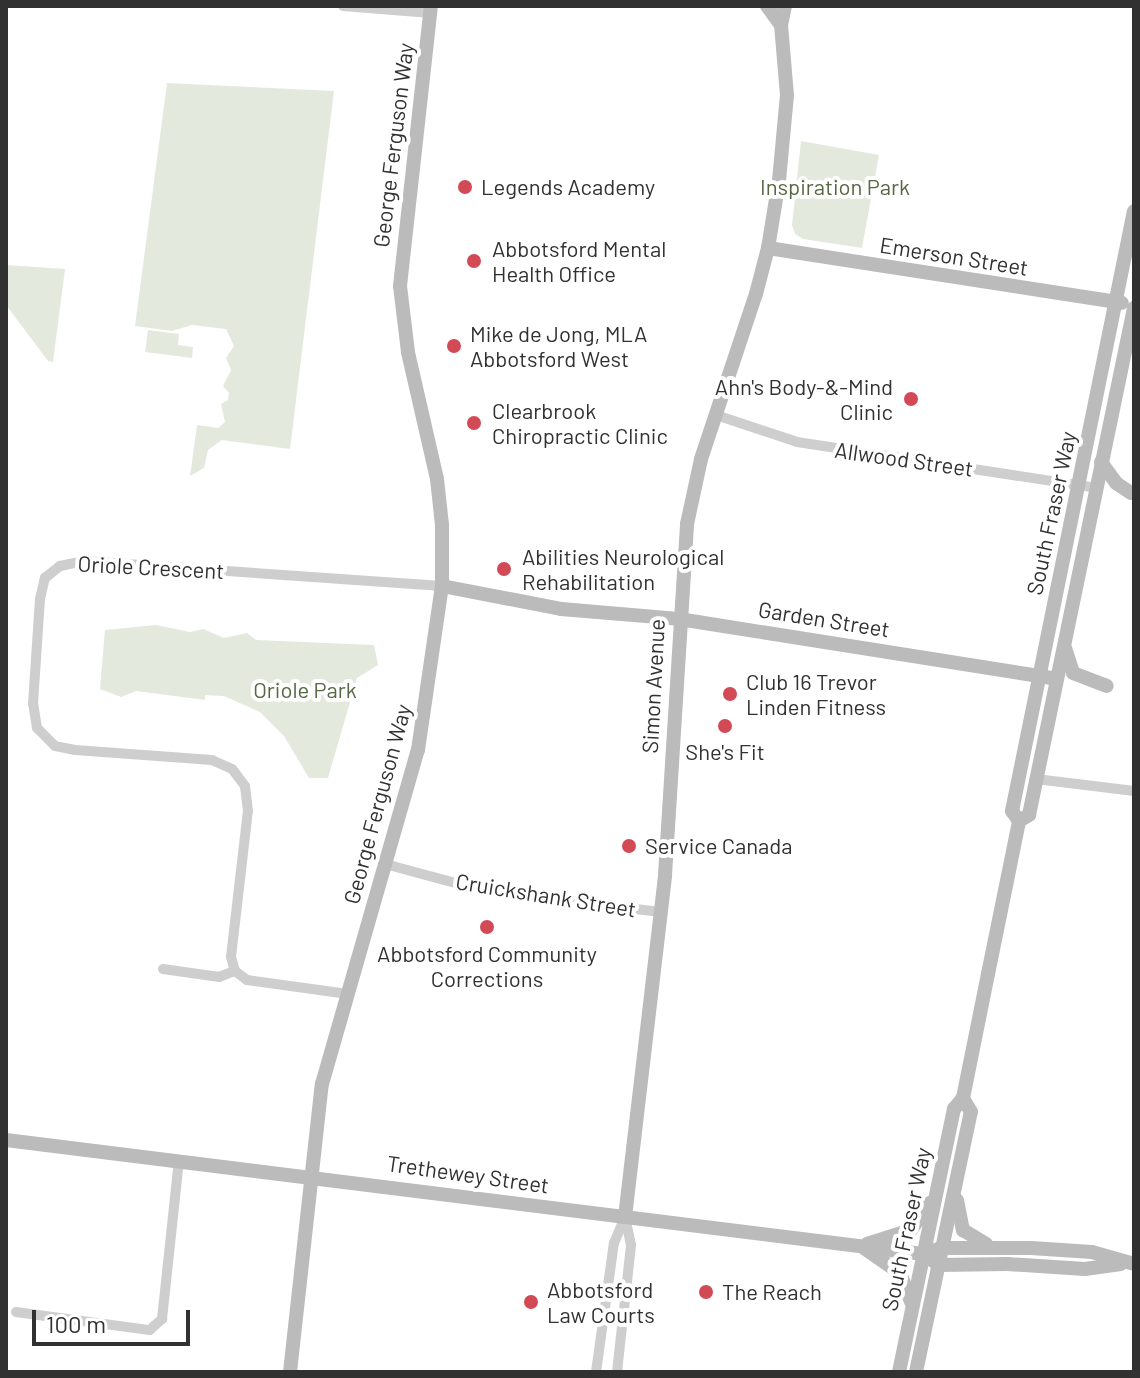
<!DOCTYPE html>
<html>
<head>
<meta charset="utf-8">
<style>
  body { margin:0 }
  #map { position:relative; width:1140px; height:1378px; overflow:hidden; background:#fff; font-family:Barlow,sans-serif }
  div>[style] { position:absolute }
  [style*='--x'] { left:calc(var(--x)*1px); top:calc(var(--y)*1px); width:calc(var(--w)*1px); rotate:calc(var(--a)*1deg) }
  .green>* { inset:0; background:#e4e9de }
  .street>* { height:10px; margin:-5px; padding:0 5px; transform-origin:5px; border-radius:5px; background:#cecece }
  .secondary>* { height:14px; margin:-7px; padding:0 7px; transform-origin:7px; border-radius:7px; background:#bbb }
  .dots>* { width:22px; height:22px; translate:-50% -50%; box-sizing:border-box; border:4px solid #fff; border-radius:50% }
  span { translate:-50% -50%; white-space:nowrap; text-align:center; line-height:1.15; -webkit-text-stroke:8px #fff; paint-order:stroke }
  .street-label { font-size:22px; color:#313131 }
  .poi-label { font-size:22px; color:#313131 }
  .left { translate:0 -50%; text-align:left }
  .right { translate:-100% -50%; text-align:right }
  .park-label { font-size:22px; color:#556743 }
  .frame { position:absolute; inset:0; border:8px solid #313131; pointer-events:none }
  .scale { position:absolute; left:32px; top:1310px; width:158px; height:36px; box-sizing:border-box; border:4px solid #313131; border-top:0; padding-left:10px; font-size:24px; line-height:28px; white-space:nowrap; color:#313131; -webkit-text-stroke:6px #fff; paint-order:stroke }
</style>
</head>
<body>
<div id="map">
  <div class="green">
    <i style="clip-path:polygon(167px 83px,334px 91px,290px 449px,222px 440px,208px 450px,204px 468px,190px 476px,197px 425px,218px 428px,225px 422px,221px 404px,228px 400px,229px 393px,223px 386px,231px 370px,226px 358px,234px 346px,226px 329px,192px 325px,172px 331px,135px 326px)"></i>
    <i style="clip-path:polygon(801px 141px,879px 155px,862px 248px,803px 239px,795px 234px,792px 225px)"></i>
    <i style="clip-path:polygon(6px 265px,65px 269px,53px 362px,48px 361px,6px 305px)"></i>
    <i style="clip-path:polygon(148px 330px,179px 334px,178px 345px,193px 347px,192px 358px,145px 352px)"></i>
    <i style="clip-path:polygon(156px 625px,190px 632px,203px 629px,224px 638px,247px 633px,256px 640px,374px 645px,378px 665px,357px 678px,328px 778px,309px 778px,284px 736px,260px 712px,224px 696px,205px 695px,205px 700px,136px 691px,121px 697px,100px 689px,105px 630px)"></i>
  </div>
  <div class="street">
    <i style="--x:343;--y:6;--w:88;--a:4.5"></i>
    <i style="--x:716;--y:415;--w:85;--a:18.4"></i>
    <i style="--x:797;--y:442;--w:303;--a:8.7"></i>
    <i style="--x:1036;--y:779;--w:99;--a:7"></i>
    <i style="--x:385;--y:864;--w:104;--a:15.1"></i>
    <i style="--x:485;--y:891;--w:177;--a:6.8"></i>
    <i style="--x:163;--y:969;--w:57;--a:8.1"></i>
    <i style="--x:219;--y:977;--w:17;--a:-21"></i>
    <i style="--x:235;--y:971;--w:15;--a:37"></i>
    <i style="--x:247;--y:980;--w:102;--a:7.9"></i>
    <i style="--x:235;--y:971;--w:15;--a:-106"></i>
    <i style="--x:231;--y:957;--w:147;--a:-83.4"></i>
    <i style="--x:248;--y:811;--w:25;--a:-97"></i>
    <i style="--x:245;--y:786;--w:21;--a:-127"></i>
    <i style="--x:232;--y:769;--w:22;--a:-156"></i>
    <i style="--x:212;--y:760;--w:137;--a:-175.8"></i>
    <i style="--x:75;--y:750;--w:20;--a:-169"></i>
    <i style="--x:55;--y:746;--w:25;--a:-135"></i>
    <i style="--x:37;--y:728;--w:24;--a:-99"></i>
    <i style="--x:33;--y:704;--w:105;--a:-86.2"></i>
    <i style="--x:40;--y:599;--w:22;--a:-77"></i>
    <i style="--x:45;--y:578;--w:19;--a:-39"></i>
    <i style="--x:60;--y:566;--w:25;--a:-12"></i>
    <i style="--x:84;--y:561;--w:359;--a:4"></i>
    <i style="--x:16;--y:1312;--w:135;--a:7.7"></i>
    <i style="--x:150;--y:1330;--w:6;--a:-45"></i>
    <i style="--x:154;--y:1326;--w:11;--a:-41"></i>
    <i style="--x:162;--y:1319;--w:160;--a:-83.9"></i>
    <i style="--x:596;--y:1372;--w:130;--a:-82.1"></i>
    <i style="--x:614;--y:1243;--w:28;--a:-67"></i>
    <i style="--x:617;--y:1372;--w:128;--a:-83.7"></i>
    <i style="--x:631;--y:1245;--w:29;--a:-102"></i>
  </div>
  <div class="secondary">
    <i style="--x:767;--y:6;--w:24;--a:54"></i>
    <i style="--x:768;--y:248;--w:358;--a:8.8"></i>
    <i style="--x:1101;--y:462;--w:26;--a:54"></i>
    <i style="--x:1116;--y:483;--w:18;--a:34"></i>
    <i style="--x:442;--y:586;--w:121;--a:10.9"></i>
    <i style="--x:561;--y:609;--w:118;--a:4.8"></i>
    <i style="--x:679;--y:619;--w:382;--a:9"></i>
    <i style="--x:1065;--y:648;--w:26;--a:72"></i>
    <i style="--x:1073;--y:673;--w:36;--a:21"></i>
    <i style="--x:1019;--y:821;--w:12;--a:-31"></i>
    <i style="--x:1029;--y:815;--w:518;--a:-78.3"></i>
    <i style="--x:6;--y:1140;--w:924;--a:7.09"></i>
    <i style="--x:923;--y:1254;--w:20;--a:-18"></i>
    <i style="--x:942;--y:1248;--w:89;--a:0"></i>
    <i style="--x:1031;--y:1248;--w:61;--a:3.8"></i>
    <i style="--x:1092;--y:1252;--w:44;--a:15.9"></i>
    <i style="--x:957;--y:1200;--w:31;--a:79"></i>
    <i style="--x:963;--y:1230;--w:27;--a:31"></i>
    <i style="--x:625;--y:1217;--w:344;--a:-83.3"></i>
    <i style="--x:665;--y:875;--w:352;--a:-86.4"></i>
    <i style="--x:687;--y:524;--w:66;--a:-77.8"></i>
    <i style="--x:701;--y:459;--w:174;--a:-71.6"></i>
    <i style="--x:756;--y:294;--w:48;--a:-75.4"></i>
    <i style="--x:768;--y:248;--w:68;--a:-80.7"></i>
    <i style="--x:779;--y:181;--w:86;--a:-84.7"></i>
    <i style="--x:787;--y:95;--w:70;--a:-94.9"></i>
    <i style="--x:781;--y:25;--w:19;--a:-78"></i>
    <i style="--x:867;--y:1244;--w:46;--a:-17.7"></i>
    <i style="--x:911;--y:1230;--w:33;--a:-55"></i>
    <i style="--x:864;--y:1248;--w:44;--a:34.8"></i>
    <i style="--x:900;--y:1273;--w:31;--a:69"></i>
    <i style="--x:932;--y:1260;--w:9;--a:36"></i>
    <i style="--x:939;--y:1265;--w:68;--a:-0.8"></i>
    <i style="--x:1007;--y:1264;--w:78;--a:3.7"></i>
    <i style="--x:1085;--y:1269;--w:36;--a:-8"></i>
    <i style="--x:290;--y:1372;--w:290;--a:-83.7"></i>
    <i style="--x:322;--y:1084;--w:348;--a:-74"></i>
    <i style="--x:418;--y:750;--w:166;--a:-81.7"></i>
    <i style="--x:442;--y:586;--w:61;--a:-90"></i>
    <i style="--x:442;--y:525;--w:46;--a:-96.2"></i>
    <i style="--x:437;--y:479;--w:130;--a:-102.9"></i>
    <i style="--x:408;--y:352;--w:66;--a:-96.9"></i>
    <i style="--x:400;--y:286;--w:282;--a:-83.7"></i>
    <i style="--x:899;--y:1372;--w:269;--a:-78.2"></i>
    <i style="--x:954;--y:1109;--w:14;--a:-51"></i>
    <i style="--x:963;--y:1098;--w:126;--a:-78.6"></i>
    <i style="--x:988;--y:974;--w:156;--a:-78.5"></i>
    <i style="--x:1019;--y:821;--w:12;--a:-125"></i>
    <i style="--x:1012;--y:811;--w:612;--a:-78.51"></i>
    <i style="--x:916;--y:1372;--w:266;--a:-78.1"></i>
    <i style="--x:971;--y:1112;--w:16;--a:-120"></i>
  </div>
  <div class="dots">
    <i style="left:465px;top:187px;background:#d14a56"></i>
    <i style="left:474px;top:261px;background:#d14a56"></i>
    <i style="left:454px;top:346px;background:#d14a56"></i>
    <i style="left:911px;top:399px;background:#d14a56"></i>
    <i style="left:474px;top:423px;background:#d14a56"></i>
    <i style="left:504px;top:569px;background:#d14a56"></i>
    <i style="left:730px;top:694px;background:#d14a56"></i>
    <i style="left:725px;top:726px;background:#d14a56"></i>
    <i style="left:629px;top:846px;background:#d14a56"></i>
    <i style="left:487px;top:927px;background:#d14a56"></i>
    <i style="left:706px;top:1292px;background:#d14a56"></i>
    <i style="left:531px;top:1302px;background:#d14a56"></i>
  </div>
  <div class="street-label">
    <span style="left:393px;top:145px;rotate:-83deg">George Ferguson Way</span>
    <span style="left:954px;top:256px;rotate:9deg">Emerson Street</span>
    <span style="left:904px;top:459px;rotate:8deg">Allwood Street</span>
    <span style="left:1051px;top:513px;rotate:-78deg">South Fraser Way</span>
    <span style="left:151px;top:567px;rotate:3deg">Oriole Crescent</span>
    <span style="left:824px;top:619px;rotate:9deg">Garden Street</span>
    <span style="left:653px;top:686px;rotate:-87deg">Simon Avenue</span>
    <span style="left:377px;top:804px;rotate:-75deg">George Ferguson Way</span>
    <span style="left:546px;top:895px;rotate:9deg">Cruickshank Street</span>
    <span style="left:468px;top:1174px;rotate:8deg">Trethewey Street</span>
    <span style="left:906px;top:1229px;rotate:-78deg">South Fraser Way</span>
  </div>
  <div class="poi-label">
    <span class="left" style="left:481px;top:187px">Legends Academy</span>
    <span class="left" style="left:492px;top:261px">Abbotsford Mental<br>Health Office</span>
    <span class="left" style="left:470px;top:346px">Mike de Jong, MLA<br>Abbotsford West</span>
    <span class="right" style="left:893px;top:399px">Ahn's Body-&amp;-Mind<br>Clinic</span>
    <span class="left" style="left:492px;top:423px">Clearbrook<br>Chiropractic Clinic</span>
    <span class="left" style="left:522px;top:569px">Abilities Neurological<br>Rehabilitation</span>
    <span class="left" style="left:746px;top:694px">Club 16 Trevor<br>Linden Fitness</span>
    <span style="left:725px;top:752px">She's Fit</span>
    <span class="left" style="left:645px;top:846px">Service Canada</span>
    <span style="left:487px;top:966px">Abbotsford Community<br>Corrections</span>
    <span class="left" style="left:547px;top:1302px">Abbotsford<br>Law Courts</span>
    <span class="left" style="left:722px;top:1292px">The Reach</span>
  </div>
  <div class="park-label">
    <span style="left:835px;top:187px">Inspiration Park</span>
    <span style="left:305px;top:690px">Oriole Park</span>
  </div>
  <div class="frame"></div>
  <div class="scale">100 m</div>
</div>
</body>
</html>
